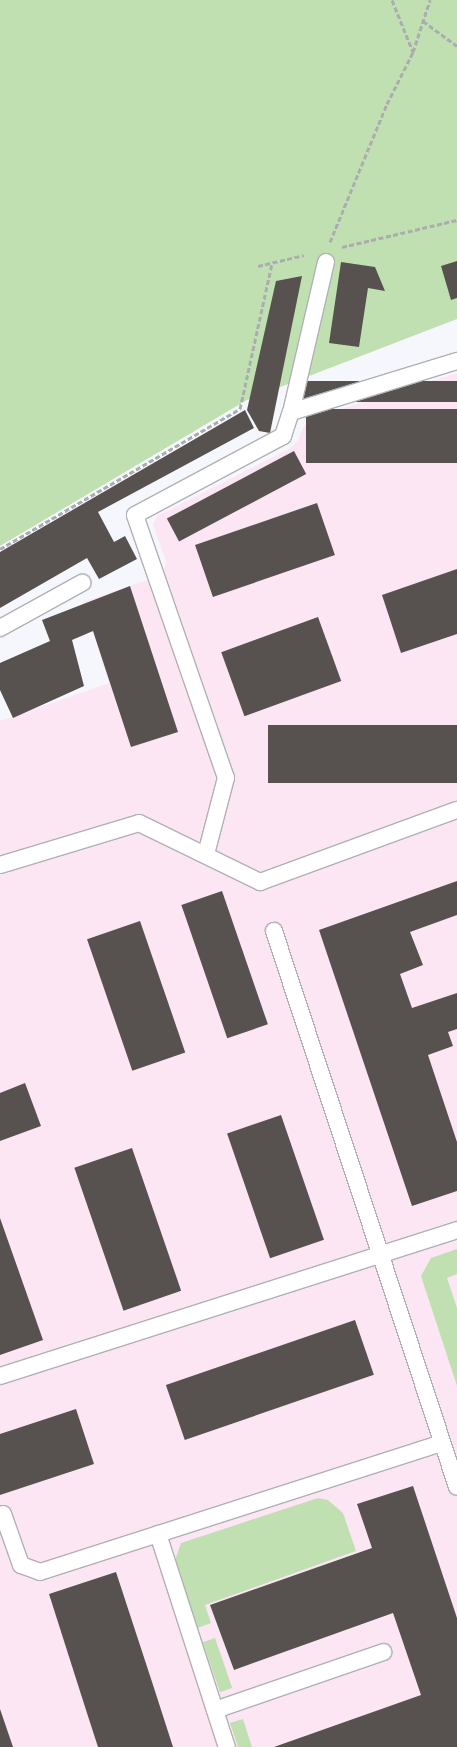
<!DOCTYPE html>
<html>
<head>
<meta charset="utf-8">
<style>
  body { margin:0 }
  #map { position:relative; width:457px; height:1747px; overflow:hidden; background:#f6f7fc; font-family:Rubik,sans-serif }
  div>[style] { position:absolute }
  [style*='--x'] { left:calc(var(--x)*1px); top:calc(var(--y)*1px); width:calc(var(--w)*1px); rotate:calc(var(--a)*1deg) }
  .education>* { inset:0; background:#fce6f4 }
  .green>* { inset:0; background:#c1e0b2; transform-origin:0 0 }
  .building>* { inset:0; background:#575250; transform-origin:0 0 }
  .path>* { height:3px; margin-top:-1.5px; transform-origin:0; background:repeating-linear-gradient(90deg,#abacaf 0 5px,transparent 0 7.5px) }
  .roads { filter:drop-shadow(1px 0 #afb1b5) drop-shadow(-1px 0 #afb1b5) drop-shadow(0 1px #afb1b5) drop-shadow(0 -1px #afb1b5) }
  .service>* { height:16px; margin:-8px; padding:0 8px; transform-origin:8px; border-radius:8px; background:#fff }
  span { translate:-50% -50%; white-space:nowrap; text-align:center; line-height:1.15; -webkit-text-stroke:5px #fff; paint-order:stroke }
</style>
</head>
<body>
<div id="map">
  <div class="education">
    <i style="clip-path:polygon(457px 373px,457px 1747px,0 1747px,0 721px,109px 683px,83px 602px,153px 578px,164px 571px,166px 561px,153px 525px,157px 516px,289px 449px,297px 442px,304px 426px,315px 417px)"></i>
  </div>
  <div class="green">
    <i style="clip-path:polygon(0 0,457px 0,457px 319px,247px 400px,0 546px)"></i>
    <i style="clip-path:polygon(457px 1249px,457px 1274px,447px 1278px,457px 1308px,457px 1386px,421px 1276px,431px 1258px)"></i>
    <i style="clip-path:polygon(318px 1498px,328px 1500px,343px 1513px,356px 1551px,205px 1605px,211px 1623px,198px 1628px,175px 1560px,181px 1543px)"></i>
    <i style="left:215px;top:1638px;width:53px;height:13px;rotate:71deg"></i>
    <i style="clip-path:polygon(243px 1719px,252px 1747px,238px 1747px,230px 1723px)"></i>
  </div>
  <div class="building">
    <i style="clip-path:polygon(457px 261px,457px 298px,451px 300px,441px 266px)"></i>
    <i style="clip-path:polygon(341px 262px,375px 267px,385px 291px,368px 288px,359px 347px,329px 343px)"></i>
    <i style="clip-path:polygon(302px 276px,270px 433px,259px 431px,247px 410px,276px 281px)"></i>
    <i style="left:457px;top:381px;width:21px;height:159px;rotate:90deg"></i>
    <i style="left:457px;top:409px;width:54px;height:151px;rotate:90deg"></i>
    <i style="clip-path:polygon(245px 410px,254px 428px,98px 512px,114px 542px,125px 536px,137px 559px,99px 579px,87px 558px,0 608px,0 552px)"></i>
    <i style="left:294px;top:451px;width:26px;height:144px;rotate:62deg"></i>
    <i style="left:317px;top:503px;width:55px;height:129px;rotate:71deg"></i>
    <i style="clip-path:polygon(457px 569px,457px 634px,401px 653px,382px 595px)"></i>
    <i style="clip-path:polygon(130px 586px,178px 732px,131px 747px,93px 631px,72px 640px,84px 686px,13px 718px,0 690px,0 663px,50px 641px,42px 620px)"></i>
    <i style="left:318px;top:617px;width:68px;height:103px;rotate:70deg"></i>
    <i style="left:457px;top:725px;width:58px;height:189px;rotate:90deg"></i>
    <i style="clip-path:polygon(457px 881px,457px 915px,410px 932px,423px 965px,400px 974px,412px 1008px,457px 993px,457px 1029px,448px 1032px,453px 1046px,428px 1055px,457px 1142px,457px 1191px,412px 1206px,319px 930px)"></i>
    <i style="left:222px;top:891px;width:141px;height:43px;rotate:71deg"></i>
    <i style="left:140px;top:921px;width:139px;height:56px;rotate:71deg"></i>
    <i style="clip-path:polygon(25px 1083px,41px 1126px,0 1141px,0 1093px)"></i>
    <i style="left:281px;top:1115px;width:132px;height:57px;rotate:71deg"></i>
    <i style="left:132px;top:1148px;width:151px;height:61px;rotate:71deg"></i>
    <i style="clip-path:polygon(0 1218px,43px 1340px,0 1355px)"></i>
    <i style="left:355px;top:1320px;width:58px;height:200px;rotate:71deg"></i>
    <i style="clip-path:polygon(76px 1409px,94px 1464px,0 1495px,0 1434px)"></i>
    <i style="clip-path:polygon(413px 1486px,457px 1618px,457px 1747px,274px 1747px,421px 1695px,393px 1613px,234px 1670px,210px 1605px,372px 1548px,357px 1504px)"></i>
    <i style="clip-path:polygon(116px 1572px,154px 1688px,173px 1747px,98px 1747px,86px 1710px,49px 1594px)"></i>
    <i style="clip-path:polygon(0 1709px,13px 1747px,0 1747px)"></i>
  </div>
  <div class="path">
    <i style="--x:392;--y:0;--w:56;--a:68"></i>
    <i style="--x:423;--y:21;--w:42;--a:36.3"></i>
    <i style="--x:330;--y:242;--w:149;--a:-67.6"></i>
    <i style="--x:387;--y:104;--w:58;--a:-63.4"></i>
    <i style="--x:413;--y:52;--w:55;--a:-71.9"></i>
    <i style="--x:342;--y:247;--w:118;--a:-13.2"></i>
    <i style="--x:258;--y:266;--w:47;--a:-13.4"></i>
    <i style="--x:0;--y:549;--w:278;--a:-30.3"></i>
    <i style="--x:240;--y:409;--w:149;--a:-77.6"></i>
  </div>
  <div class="roads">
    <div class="service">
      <i style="--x:326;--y:262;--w:154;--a:103.1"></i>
      <i style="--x:291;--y:412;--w:174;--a:-17.1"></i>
      <i style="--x:0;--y:628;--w:94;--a:-28.8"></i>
      <i style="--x:206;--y:854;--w:79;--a:-75.3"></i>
      <i style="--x:226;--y:778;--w:278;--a:-109.1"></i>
      <i style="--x:135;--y:515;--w:168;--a:-28.1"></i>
      <i style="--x:283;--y:436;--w:25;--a:-72"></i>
      <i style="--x:0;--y:865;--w:145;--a:-16.8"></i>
      <i style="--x:139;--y:823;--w:135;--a:26"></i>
      <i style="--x:260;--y:882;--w:210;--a:-20.1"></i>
      <i style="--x:274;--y:931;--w:585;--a:71.78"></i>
      <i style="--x:0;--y:1376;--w:480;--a:-17.7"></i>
      <i style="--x:3;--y:1514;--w:54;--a:70.6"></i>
      <i style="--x:21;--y:1565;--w:20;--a:20"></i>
      <i style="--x:40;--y:1572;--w:422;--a:-17.8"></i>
      <i style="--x:158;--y:1534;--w:224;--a:72.1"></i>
      <i style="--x:215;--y:1710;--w:178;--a:-19"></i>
    </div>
  </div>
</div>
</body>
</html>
